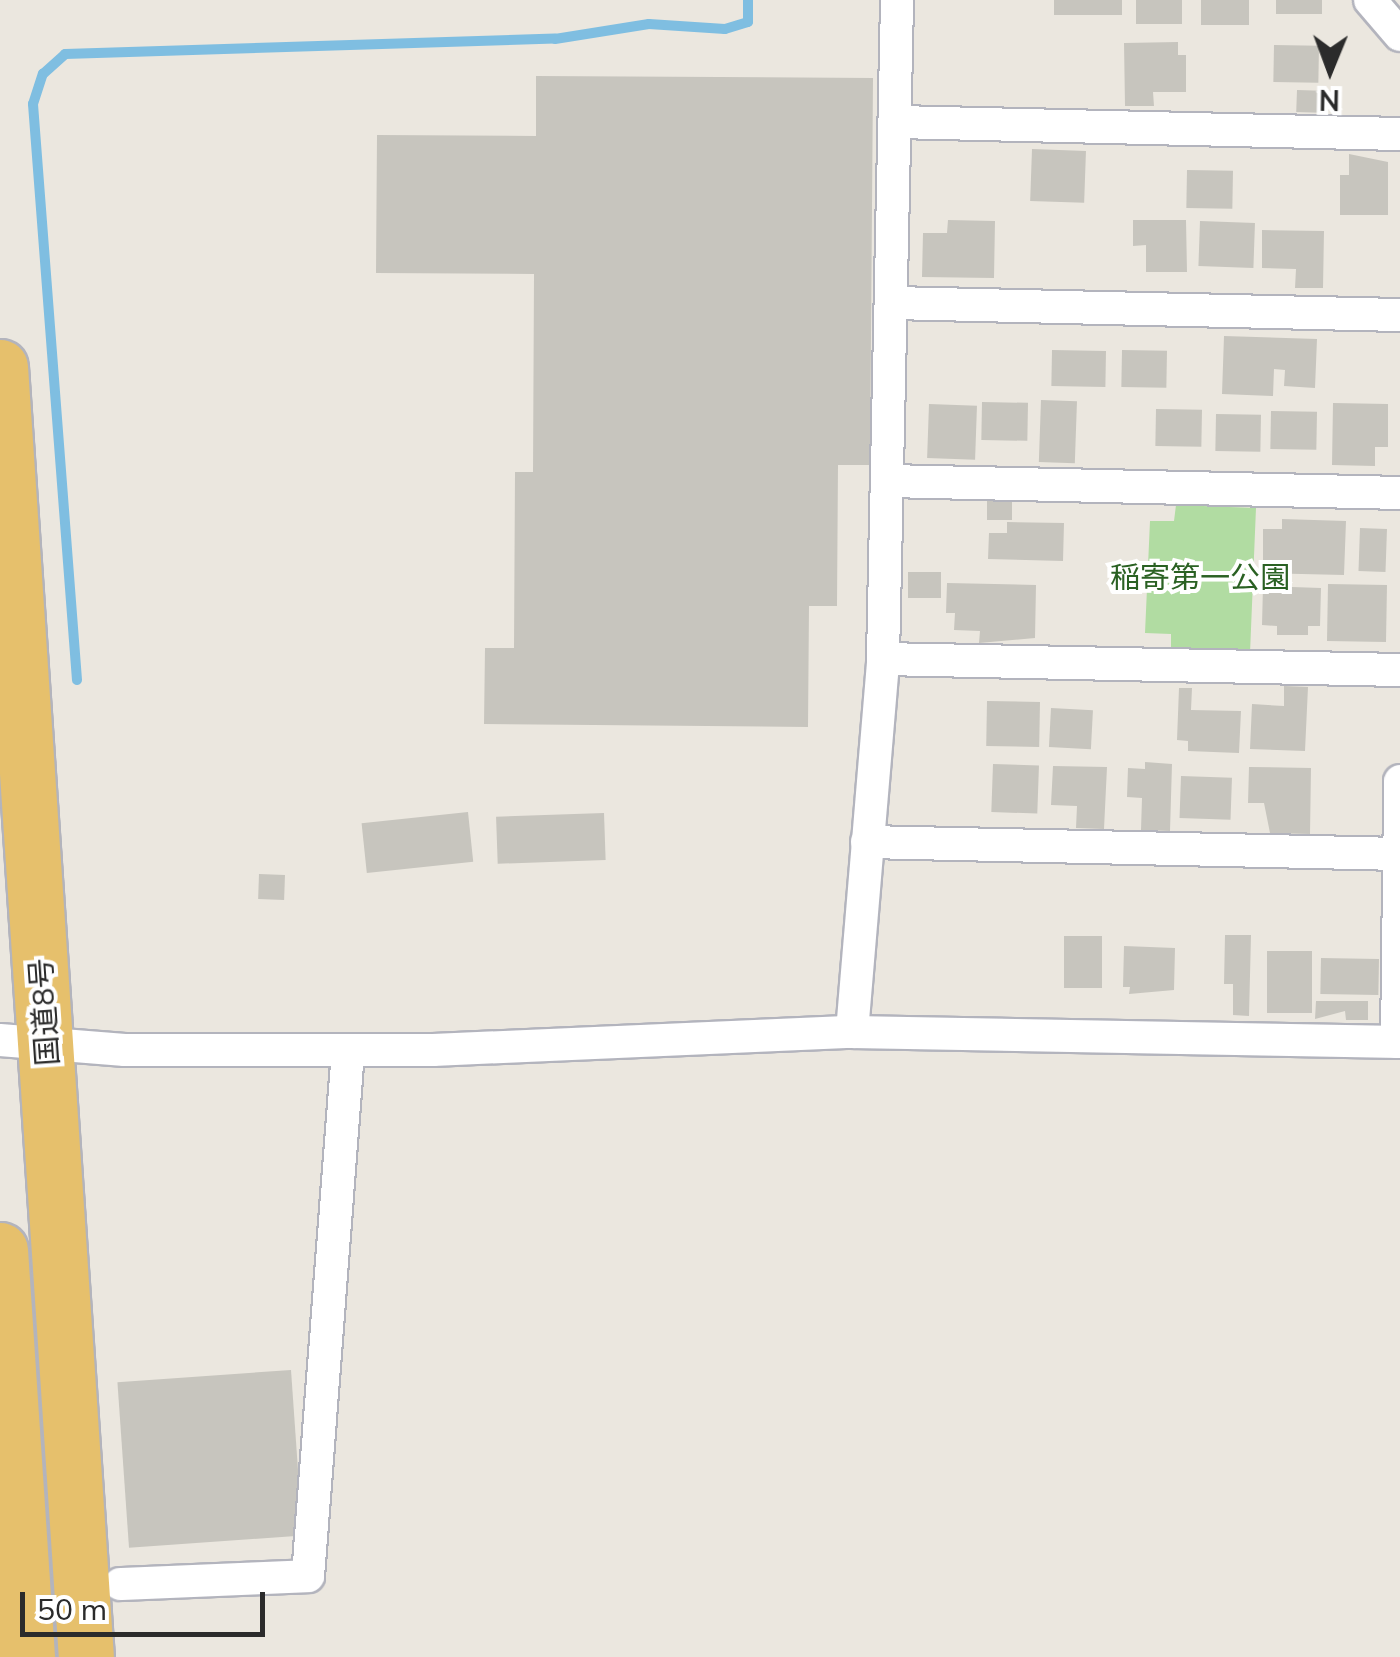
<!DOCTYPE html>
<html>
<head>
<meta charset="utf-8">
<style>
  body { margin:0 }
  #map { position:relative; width:1400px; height:1657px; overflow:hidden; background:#ebe7df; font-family:Mulish,"Noto Sans JP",sans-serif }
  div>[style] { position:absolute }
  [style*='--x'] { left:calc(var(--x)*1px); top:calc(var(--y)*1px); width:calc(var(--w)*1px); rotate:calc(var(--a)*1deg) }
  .green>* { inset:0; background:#b1dca2 }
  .stream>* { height:10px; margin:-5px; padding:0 5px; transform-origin:5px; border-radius:5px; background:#7fbee1 }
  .building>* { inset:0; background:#c7c5be; transform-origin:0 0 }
  .roads { filter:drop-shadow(2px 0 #b3b4bd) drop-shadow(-2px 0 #b3b4bd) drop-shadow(0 2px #b3b4bd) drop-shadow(0 -2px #b3b4bd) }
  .minor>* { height:32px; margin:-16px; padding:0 16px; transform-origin:16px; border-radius:16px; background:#fff }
  .trunk>* { height:55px; margin:-27.5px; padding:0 27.5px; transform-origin:27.5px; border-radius:27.5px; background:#e6c06c }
  span { translate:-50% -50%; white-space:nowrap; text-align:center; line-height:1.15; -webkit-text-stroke:8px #fff; paint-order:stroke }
  .park-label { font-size:30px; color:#2a6123 }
  .street-label { font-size:30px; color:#2b2b2b }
  .north { position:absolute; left:1280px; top:20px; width:100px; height:100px; -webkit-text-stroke:8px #fff; paint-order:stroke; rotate:181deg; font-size:28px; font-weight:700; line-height:40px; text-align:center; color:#2b2b2b }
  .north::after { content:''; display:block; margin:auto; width:35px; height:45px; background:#2b2b2b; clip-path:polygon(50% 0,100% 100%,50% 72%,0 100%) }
  .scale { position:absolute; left:20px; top:1592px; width:245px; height:45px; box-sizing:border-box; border:5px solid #2b2b2b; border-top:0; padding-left:12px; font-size:30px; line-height:35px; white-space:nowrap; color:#2b2b2b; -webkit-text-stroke:8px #fff; paint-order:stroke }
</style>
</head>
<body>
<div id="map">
  <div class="green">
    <i style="clip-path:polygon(1176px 505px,1256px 508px,1250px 653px,1171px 650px,1171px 634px,1145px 633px,1150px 521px,1174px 521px)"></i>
  </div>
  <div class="stream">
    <i style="--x:77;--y:680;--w:578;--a:-94.37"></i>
    <i style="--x:33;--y:104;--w:32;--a:-72"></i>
    <i style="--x:43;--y:74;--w:30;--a:-42"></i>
    <i style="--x:65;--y:54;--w:490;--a:-1.8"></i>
    <i style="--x:555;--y:39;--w:95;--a:-9.1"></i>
    <i style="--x:649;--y:24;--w:76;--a:3.8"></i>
    <i style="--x:725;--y:29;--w:24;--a:-17"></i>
    <i style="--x:748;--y:22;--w:22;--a:-90"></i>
  </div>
  <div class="building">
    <i style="left:1054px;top:0;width:68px;height:15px"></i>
    <i style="left:1136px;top:0;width:46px;height:24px"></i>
    <i style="left:1201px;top:0;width:48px;height:25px"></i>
    <i style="left:1276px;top:0;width:46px;height:14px"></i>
    <i style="clip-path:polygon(1178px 42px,1178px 55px,1186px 55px,1186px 92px,1153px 92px,1154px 106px,1125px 106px,1124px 43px)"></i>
    <i style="left:1274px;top:45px;width:45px;height:37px;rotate:1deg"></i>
    <i style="clip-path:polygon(536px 76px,873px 78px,870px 465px,838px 465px,837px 606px,809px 606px,808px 727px,484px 724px,485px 648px,514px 648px,515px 472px,533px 472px,534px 274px,376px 273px,377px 135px,536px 136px)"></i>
    <i style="left:1297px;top:90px;width:25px;height:22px;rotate:2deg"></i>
    <i style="left:1032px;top:149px;width:54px;height:52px;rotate:2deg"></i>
    <i style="clip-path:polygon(1349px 154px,1388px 162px,1388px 215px,1340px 215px,1340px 175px,1349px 175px)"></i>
    <i style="left:1187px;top:170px;width:46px;height:38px;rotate:1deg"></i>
    <i style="clip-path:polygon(948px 220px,995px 221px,994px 278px,922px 277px,923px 233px,947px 233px)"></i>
    <i style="clip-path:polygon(1133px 220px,1186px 220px,1187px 272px,1146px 272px,1146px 245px,1133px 246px)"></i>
    <i style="left:1200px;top:221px;width:55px;height:45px;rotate:2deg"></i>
    <i style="clip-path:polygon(1262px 230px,1324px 231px,1323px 288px,1295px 288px,1296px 269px,1262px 268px)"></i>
    <i style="clip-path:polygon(1224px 336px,1317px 339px,1315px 388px,1284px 386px,1285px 370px,1274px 369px,1273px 396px,1222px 394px)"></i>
    <i style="left:1052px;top:350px;width:54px;height:36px;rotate:1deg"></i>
    <i style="left:1122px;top:350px;width:45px;height:37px;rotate:1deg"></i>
    <i style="left:1041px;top:400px;width:36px;height:62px;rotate:2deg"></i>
    <i style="left:982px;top:402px;width:46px;height:38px;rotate:1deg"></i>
    <i style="clip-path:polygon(1333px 403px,1388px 404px,1388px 447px,1375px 447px,1375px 466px,1332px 465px)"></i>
    <i style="left:929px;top:404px;width:48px;height:54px;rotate:2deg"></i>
    <i style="left:1156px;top:409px;width:46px;height:37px;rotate:1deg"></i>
    <i style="left:1271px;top:411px;width:46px;height:38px;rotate:1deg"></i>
    <i style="left:1216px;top:414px;width:45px;height:37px;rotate:1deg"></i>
    <i style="left:987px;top:499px;width:25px;height:21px"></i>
    <i style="clip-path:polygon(1282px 519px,1346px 521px,1344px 575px,1263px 573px,1263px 529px,1282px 529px)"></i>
    <i style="clip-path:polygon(1007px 522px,1064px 523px,1063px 561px,988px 559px,989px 533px,1007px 533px)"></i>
    <i style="left:1360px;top:528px;width:27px;height:43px;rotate:2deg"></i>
    <i style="left:908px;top:572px;width:33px;height:26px"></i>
    <i style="clip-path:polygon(947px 583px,1036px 585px,1035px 638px,979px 643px,980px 631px,954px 630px,955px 613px,946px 613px)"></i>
    <i style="left:1328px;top:584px;width:59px;height:57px;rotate:1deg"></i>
    <i style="clip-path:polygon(1263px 586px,1321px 588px,1320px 626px,1308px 626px,1308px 635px,1277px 635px,1277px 626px,1262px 625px)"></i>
    <i style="clip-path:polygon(1284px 686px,1308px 687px,1305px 751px,1250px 749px,1252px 704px,1284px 706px)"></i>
    <i style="clip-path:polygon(1179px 688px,1192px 688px,1191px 710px,1241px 711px,1239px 753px,1188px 751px,1188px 741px,1177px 740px)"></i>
    <i style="left:987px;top:701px;width:53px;height:45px;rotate:1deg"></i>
    <i style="left:1051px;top:708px;width:42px;height:39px;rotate:3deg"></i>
    <i style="clip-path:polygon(1145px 762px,1172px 764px,1170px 831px,1141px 830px,1142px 798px,1127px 797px,1128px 768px,1145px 769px)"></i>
    <i style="left:993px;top:764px;width:46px;height:48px;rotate:2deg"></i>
    <i style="clip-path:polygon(1053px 766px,1107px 767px,1104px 829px,1076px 828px,1077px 806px,1051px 805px)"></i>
    <i style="clip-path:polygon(1249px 767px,1311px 768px,1310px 834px,1270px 833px,1264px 803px,1248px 803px)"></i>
    <i style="left:1181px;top:776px;width:51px;height:42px;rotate:2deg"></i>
    <i style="left:468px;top:812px;width:50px;height:107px;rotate:84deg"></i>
    <i style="left:604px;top:813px;width:47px;height:108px;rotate:88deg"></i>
    <i style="left:259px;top:874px;width:26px;height:25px;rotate:2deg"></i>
    <i style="clip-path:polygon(1225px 935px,1251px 935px,1249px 1016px,1233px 1015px,1233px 984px,1224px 984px)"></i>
    <i style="left:1064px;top:936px;width:38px;height:52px"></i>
    <i style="clip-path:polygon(1124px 946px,1175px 948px,1174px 990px,1129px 994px,1130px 987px,1123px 987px)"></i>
    <i style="left:1267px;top:951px;width:45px;height:62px"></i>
    <i style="left:1321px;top:958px;width:58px;height:36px;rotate:1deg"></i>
    <i style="clip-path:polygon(1316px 1001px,1368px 1001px,1368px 1020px,1346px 1020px,1345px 1011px,1315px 1019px)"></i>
    <i style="left:291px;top:1370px;width:166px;height:174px;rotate:86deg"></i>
  </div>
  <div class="roads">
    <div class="minor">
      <i style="--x:1370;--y:0;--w:46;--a:49.4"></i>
      <i style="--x:897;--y:122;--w:503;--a:1.37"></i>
      <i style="--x:893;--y:303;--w:507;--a:1.36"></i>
      <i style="--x:888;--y:481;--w:512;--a:1.34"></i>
      <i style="--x:883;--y:659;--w:517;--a:1.22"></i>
      <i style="--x:867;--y:842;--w:532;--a:1.29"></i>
      <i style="--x:852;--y:1032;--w:374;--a:-85.2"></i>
      <i style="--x:883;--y:659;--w:659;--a:-88.78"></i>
      <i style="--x:0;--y:1040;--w:125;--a:4.6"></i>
      <i style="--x:125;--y:1050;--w:308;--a:0"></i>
      <i style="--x:433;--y:1050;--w:419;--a:-2.5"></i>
      <i style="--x:852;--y:1032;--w:548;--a:1.05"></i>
      <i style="--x:1397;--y:1042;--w:261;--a:-89.3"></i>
      <i style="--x:120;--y:1584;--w:188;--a:-2.4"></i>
      <i style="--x:308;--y:1576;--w:527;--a:-85.64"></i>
    </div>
    <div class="trunk">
      <i style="--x:0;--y:367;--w:1293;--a:86.19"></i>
      <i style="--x:0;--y:1250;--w:408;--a:86.2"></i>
    </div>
  </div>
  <div class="park-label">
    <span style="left:1200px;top:577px">稲寄第一公園</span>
  </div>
  <div class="street-label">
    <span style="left:44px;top:1012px;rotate:-94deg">国道8号</span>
  </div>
  <div class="north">N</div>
  <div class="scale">50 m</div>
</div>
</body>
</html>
